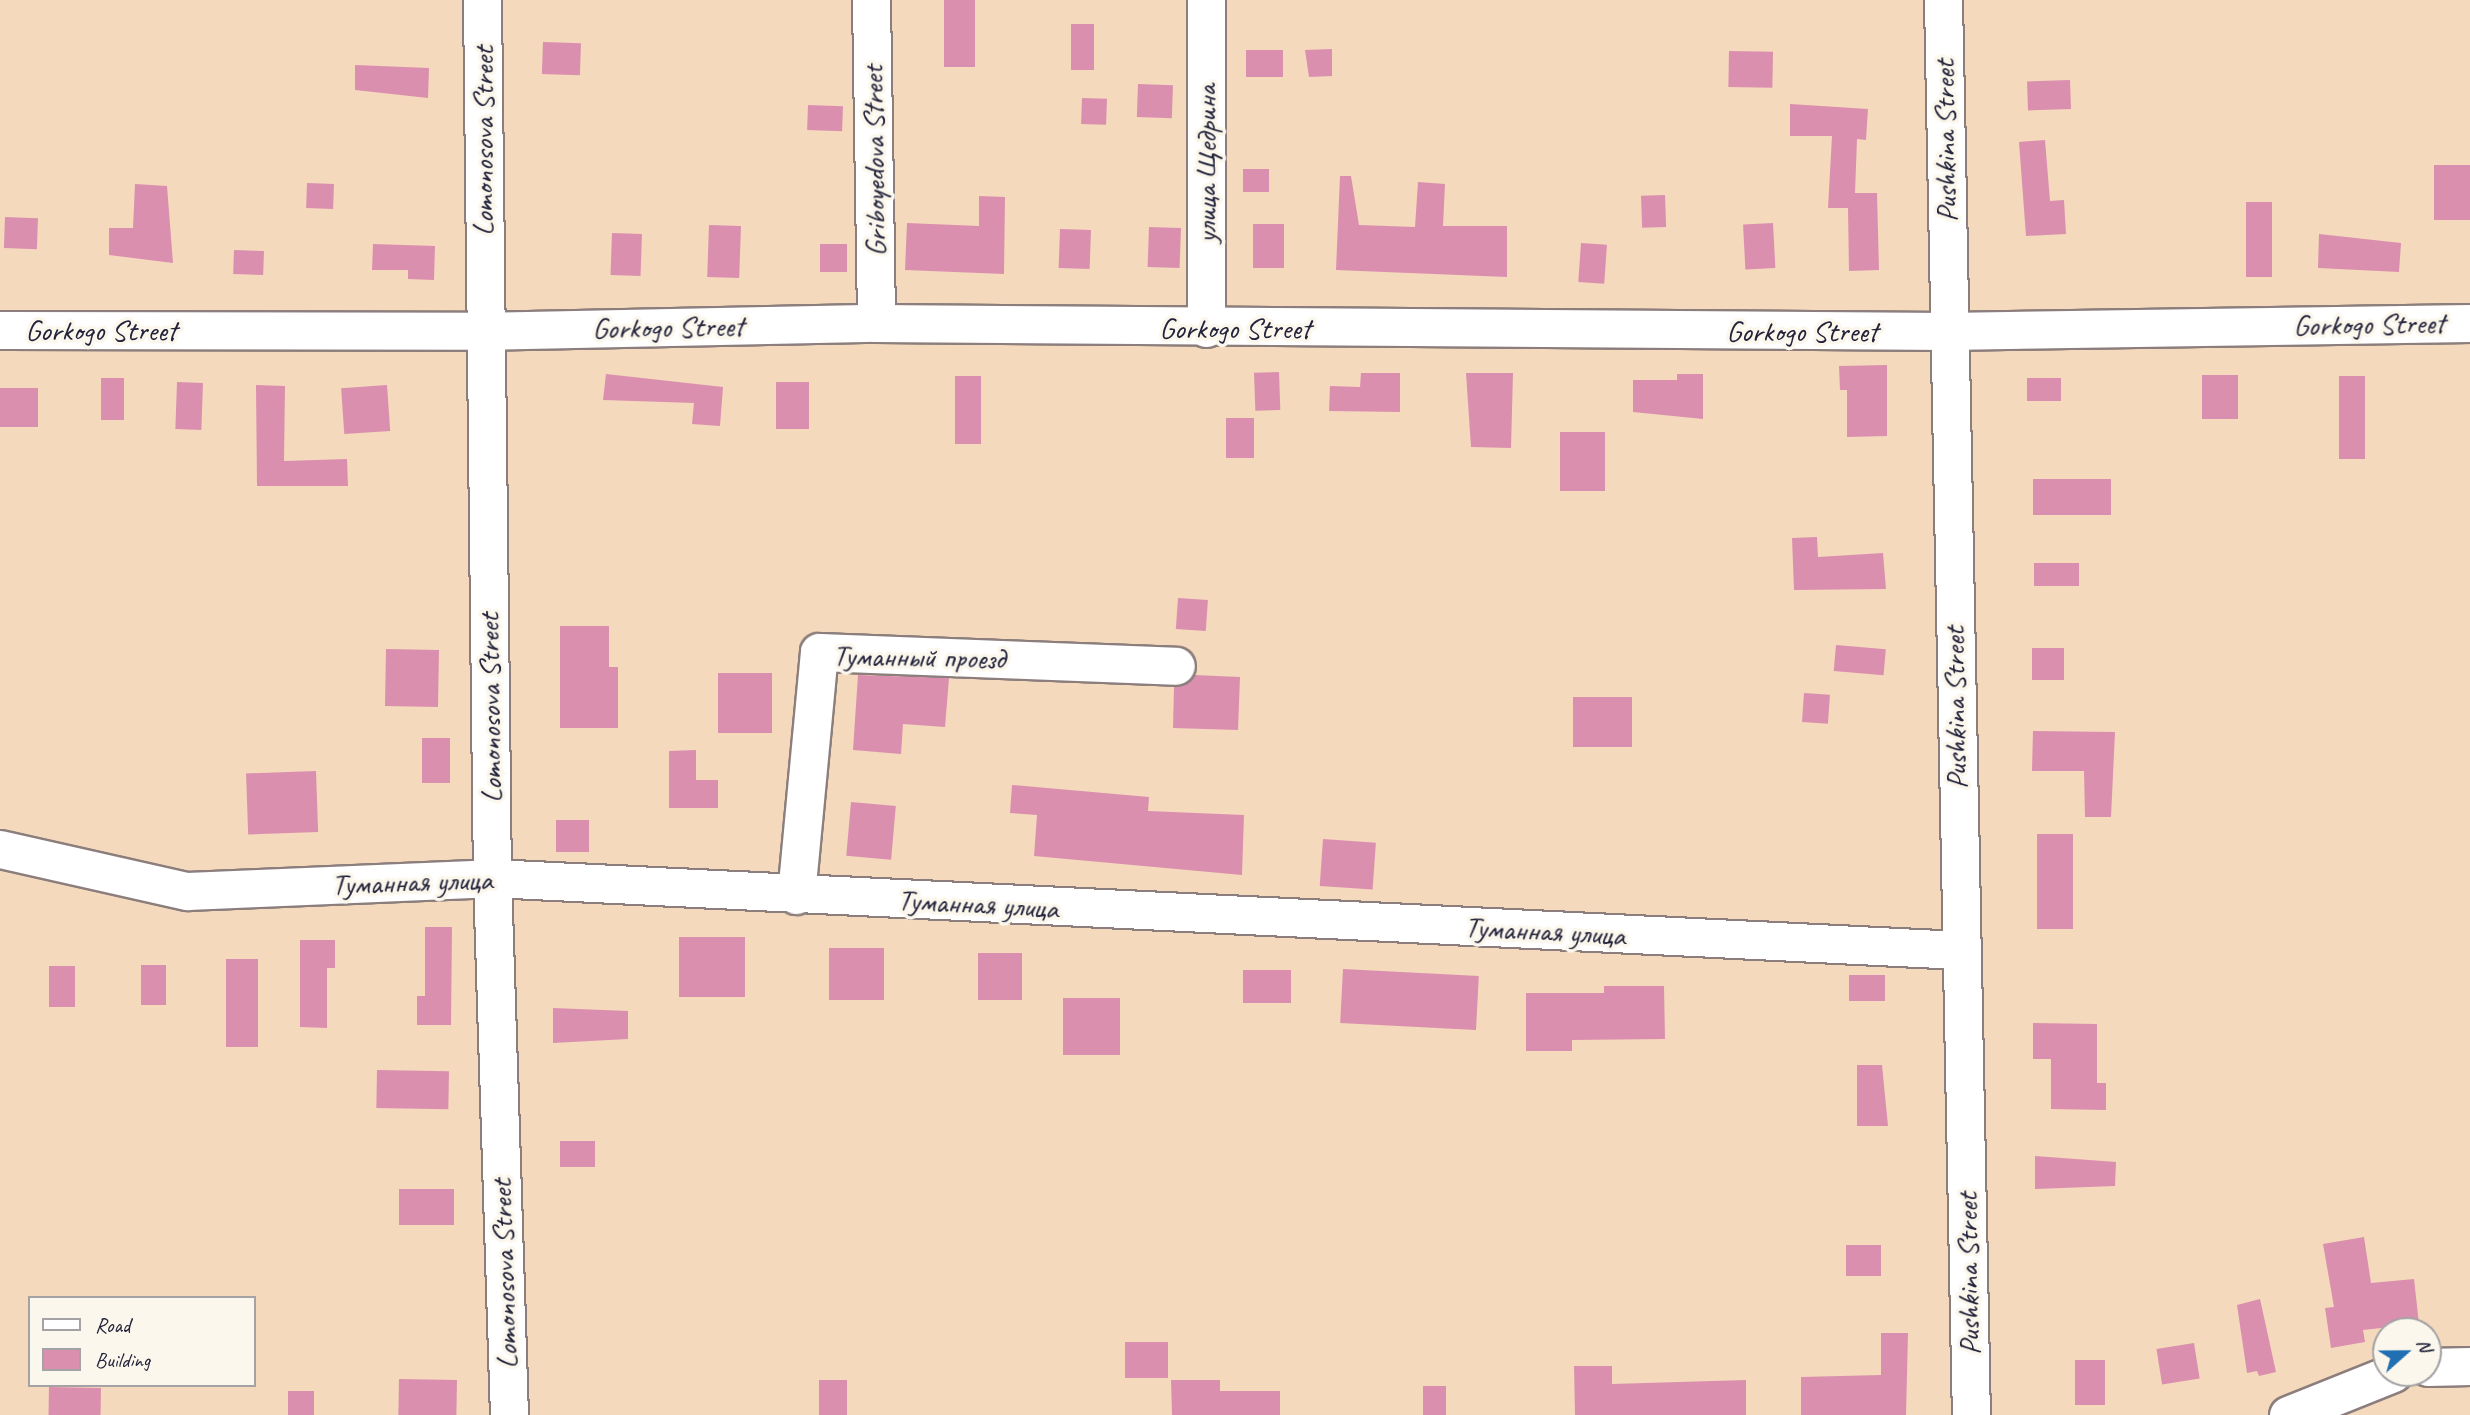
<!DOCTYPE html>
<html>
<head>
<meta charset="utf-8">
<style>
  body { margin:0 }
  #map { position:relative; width:2470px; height:1415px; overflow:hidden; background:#f4d9bc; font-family:Caveat,sans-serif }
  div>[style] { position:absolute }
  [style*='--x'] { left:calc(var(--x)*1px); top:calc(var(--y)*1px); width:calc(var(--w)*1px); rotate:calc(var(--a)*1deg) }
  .building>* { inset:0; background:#db8faf; transform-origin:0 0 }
  .roads { filter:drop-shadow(2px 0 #8b7e7c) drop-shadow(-2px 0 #8b7e7c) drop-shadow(0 2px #8b7e7c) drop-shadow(0 -2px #8b7e7c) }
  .minor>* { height:37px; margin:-18.5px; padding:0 18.5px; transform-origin:18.5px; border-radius:18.5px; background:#fff }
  span { translate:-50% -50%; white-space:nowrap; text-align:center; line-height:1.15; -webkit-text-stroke:7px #fbf7ec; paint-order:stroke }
  .street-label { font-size:30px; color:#22223b }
  .legend { position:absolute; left:28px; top:1296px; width:228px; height:91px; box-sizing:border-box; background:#fbf7ec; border:2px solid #a4a2a5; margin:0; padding:9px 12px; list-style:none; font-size:21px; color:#22223b }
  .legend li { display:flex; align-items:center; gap:14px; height:35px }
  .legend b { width:35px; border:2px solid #a4a2a5 }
  .north { position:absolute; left:2372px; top:1317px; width:70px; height:70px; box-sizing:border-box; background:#fbf7ec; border:2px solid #a4a2a5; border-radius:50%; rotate:69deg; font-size:19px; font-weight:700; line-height:28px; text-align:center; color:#22223b }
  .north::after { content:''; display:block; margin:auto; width:24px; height:32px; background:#1f6fb2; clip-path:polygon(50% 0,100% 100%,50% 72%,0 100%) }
</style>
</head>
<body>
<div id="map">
  <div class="building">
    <i style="left:944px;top:0;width:31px;height:67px"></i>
    <i style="left:1071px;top:24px;width:23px;height:46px"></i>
    <i style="left:543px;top:42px;width:38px;height:32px;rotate:2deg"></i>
    <i style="clip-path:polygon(1332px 49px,1332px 76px,1309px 77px,1305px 50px)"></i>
    <i style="left:1283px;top:50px;width:27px;height:37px;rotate:90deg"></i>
    <i style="left:1729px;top:51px;width:44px;height:36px;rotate:1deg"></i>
    <i style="clip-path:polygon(355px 65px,429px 68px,428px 98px,355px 90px)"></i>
    <i style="left:2070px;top:80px;width:29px;height:43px;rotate:88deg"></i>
    <i style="left:1138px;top:84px;width:35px;height:33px;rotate:2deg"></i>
    <i style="left:1082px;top:98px;width:25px;height:26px;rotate:2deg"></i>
    <i style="clip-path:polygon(1790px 104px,1868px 109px,1866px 140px,1857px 139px,1855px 193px,1877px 193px,1879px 270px,1849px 271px,1848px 208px,1828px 208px,1832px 136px,1790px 136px)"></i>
    <i style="left:808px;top:105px;width:35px;height:25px;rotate:2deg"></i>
    <i style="clip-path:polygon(2045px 140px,2050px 201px,2064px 200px,2066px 234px,2026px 236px,2019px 142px)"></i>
    <i style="left:2470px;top:165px;width:55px;height:36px;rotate:90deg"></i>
    <i style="left:1243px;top:169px;width:26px;height:23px"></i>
    <i style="clip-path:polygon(1340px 176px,1351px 176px,1359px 225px,1415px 227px,1418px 182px,1445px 184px,1443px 226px,1507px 226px,1507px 277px,1336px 270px)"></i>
    <i style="left:307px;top:183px;width:27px;height:25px;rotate:2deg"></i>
    <i style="clip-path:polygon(135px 184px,167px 186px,173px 263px,109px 255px,109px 228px,133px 228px)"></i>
    <i style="left:1665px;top:195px;width:32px;height:24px;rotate:88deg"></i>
    <i style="clip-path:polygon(979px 196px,1005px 197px,1004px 274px,905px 270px,907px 223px,979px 226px)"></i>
    <i style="left:2246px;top:202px;width:26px;height:75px"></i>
    <i style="left:5px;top:217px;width:33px;height:31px;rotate:2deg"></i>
    <i style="left:1773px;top:223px;width:45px;height:30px;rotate:87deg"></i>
    <i style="left:1253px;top:224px;width:31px;height:44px"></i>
    <i style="left:709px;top:225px;width:32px;height:52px;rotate:2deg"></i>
    <i style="left:1149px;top:227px;width:32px;height:40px;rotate:2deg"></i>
    <i style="left:1060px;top:229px;width:31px;height:39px;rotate:2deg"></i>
    <i style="left:612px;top:233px;width:30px;height:42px;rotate:2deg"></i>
    <i style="clip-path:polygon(2319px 234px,2401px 243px,2399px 272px,2318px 268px)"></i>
    <i style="left:1581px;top:243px;width:26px;height:39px;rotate:4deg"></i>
    <i style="clip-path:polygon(373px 244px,435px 246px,434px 280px,408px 279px,408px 270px,372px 270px)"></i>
    <i style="left:820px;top:244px;width:27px;height:28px"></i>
    <i style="left:234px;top:250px;width:30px;height:24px;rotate:2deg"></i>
    <i style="clip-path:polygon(1887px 365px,1887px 436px,1847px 437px,1847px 390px,1840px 390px,1839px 366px)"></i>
    <i style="left:1279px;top:372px;width:38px;height:25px;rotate:88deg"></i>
    <i style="clip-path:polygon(1361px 373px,1400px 373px,1400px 412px,1329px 411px,1330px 386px,1360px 387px)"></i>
    <i style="clip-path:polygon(1466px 373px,1513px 373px,1511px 448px,1471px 447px)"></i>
    <i style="clip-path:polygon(606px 374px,723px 387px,720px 426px,692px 424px,694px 403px,603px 400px)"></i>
    <i style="clip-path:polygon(1677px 374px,1703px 374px,1703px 419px,1633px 412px,1633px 380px,1677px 380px)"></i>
    <i style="left:2202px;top:375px;width:36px;height:44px"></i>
    <i style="left:955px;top:376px;width:26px;height:68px"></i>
    <i style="left:2339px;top:376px;width:26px;height:83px"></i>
    <i style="left:101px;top:378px;width:23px;height:42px"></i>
    <i style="left:2027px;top:378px;width:34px;height:23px"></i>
    <i style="left:177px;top:382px;width:26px;height:47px;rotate:2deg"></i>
    <i style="left:776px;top:382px;width:33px;height:47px"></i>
    <i style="clip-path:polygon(256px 385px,285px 386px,284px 461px,347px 459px,348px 486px,257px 486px)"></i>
    <i style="left:387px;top:385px;width:46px;height:46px;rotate:86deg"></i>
    <i style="left:0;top:388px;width:38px;height:39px"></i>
    <i style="left:1226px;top:418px;width:28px;height:40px"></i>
    <i style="left:1560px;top:432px;width:45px;height:59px"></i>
    <i style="left:2033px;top:479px;width:78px;height:36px"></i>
    <i style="clip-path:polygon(1817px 537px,1818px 557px,1883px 553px,1886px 589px,1794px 590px,1792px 538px)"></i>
    <i style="left:2034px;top:563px;width:45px;height:23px"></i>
    <i style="left:1178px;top:598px;width:30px;height:31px;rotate:4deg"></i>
    <i style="clip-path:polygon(560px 626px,609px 626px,609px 667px,618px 667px,618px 728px,560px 728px)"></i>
    <i style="left:1836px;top:645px;width:50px;height:26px;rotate:5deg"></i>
    <i style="left:2032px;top:648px;width:32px;height:32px"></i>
    <i style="left:386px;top:649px;width:53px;height:57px;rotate:1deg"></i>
    <i style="left:718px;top:673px;width:54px;height:60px"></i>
    <i style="clip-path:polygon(858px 675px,949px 678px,945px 727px,903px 724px,901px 754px,853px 750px)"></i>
    <i style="clip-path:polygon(1194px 675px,1240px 677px,1238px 730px,1173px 728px,1174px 687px)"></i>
    <i style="left:1804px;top:693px;width:26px;height:29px;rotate:4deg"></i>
    <i style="left:1573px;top:697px;width:59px;height:50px"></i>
    <i style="clip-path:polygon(2033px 731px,2115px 732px,2111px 817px,2085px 817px,2084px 771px,2032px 771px)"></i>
    <i style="left:422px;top:738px;width:28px;height:45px"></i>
    <i style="clip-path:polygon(696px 750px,696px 780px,718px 780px,718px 808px,669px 808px,669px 751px)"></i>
    <i style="left:316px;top:771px;width:61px;height:70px;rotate:88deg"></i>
    <i style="clip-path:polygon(1012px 785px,1149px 797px,1148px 811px,1244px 815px,1242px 875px,1034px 856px,1037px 815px,1010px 813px)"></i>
    <i style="left:851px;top:802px;width:45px;height:54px;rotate:5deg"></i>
    <i style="left:556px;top:820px;width:33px;height:32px"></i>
    <i style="left:2037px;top:834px;width:36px;height:95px"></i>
    <i style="left:1323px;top:839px;width:53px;height:47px;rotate:4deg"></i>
    <i style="clip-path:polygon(425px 927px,452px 927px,451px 1025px,417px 1025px,417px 996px,425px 996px)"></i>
    <i style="left:679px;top:937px;width:66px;height:60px"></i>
    <i style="clip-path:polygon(300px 940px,335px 940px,335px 968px,327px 968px,327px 1028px,300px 1027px)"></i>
    <i style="left:829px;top:948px;width:55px;height:52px"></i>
    <i style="left:978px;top:953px;width:44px;height:47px"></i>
    <i style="left:226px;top:959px;width:32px;height:88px"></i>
    <i style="left:141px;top:965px;width:25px;height:40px"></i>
    <i style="left:49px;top:966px;width:26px;height:41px"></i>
    <i style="left:1343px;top:969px;width:136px;height:54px;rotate:3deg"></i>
    <i style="left:1291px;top:970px;width:33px;height:48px;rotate:90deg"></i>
    <i style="left:1849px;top:975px;width:36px;height:26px"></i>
    <i style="clip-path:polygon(1604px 986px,1664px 986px,1665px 1039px,1572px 1040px,1572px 1051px,1526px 1051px,1526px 993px,1604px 993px)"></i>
    <i style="left:1063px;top:998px;width:57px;height:57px"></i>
    <i style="clip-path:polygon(553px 1008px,628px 1011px,628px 1039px,553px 1043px)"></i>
    <i style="clip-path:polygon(2033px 1023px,2097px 1024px,2097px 1083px,2106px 1083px,2106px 1110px,2051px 1109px,2051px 1059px,2033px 1059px)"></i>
    <i style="clip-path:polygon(1857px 1065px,1882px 1065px,1888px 1126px,1857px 1126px)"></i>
    <i style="left:377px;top:1070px;width:72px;height:38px;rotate:1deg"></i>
    <i style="left:560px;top:1141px;width:35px;height:26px"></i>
    <i style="clip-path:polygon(2035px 1156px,2116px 1162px,2115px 1186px,2035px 1189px)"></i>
    <i style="left:399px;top:1189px;width:55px;height:36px"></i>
    <i style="clip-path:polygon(2364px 1237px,2371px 1283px,2414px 1279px,2419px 1324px,2363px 1330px,2365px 1342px,2331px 1348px,2325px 1308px,2334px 1307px,2323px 1244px)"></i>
    <i style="left:1881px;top:1245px;width:31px;height:35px;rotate:90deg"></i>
    <i style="clip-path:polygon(2260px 1299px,2276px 1372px,2259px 1376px,2257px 1371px,2247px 1373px,2237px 1305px)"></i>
    <i style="clip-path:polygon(1881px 1333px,1908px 1333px,1906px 1415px,1801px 1415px,1801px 1377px,1881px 1375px)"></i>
    <i style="left:1125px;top:1342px;width:43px;height:36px"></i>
    <i style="left:2194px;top:1343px;width:36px;height:38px;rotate:81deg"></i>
    <i style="left:2075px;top:1360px;width:30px;height:45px"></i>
    <i style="clip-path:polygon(1574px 1366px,1612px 1366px,1612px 1384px,1746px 1380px,1746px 1415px,1575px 1415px)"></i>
    <i style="left:399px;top:1379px;width:58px;height:36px;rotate:1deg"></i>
    <i style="left:819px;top:1380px;width:28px;height:35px"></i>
    <i style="clip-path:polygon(1171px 1380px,1220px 1380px,1220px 1391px,1280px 1391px,1280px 1415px,1172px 1415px)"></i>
    <i style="left:1423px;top:1386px;width:23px;height:29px"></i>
    <i style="left:49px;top:1387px;width:52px;height:28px;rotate:1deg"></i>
    <i style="left:288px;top:1391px;width:26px;height:24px"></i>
  </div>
  <div class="roads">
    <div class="minor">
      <i style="--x:482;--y:0;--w:878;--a:89.35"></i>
      <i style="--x:492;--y:878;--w:537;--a:88.19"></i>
      <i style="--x:871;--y:0;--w:323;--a:89.1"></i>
      <i style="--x:1206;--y:0;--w:328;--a:90"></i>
      <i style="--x:1943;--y:0;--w:1415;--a:88.87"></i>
      <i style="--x:0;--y:330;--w:484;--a:0.1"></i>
      <i style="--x:484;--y:331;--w:392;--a:-1.2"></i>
      <i style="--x:876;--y:323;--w:1071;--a:0.43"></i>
      <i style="--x:1947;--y:331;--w:523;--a:-0.88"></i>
      <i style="--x:0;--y:849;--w:192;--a:12.7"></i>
      <i style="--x:187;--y:891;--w:305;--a:-2.4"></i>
      <i style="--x:492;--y:878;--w:1471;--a:2.81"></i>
      <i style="--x:796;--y:895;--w:244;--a:-84.6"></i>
      <i style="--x:819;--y:652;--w:357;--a:2.2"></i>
      <i style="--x:2428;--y:1367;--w:42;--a:-1.4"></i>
      <i style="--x:2288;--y:1415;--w:113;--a:-21.8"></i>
    </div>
  </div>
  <div class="street-label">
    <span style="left:483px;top:141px;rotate:-90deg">Lomonosova Street</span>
    <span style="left:1945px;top:141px;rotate:-91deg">Pushkina Street</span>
    <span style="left:874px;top:161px;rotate:-91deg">Griboyedova Street</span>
    <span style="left:1206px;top:164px;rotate:-90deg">улица Щедрина</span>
    <span style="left:2369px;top:324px;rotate:-1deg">Gorkogo Street</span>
    <span style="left:668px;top:327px;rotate:-1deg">Gorkogo Street</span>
    <span style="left:1235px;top:328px">Gorkogo Street</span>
    <span style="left:101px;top:330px">Gorkogo Street</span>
    <span style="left:1802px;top:331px">Gorkogo Street</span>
    <span style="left:919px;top:657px;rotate:1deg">Туманный проезд</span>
    <span style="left:490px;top:708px;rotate:-91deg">Lomonosova Street</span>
    <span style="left:1955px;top:708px;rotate:-91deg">Pushkina Street</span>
    <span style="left:412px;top:882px;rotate:-2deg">Туманная улица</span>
    <span style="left:978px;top:904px;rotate:3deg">Туманная улица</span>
    <span style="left:1545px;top:931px;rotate:3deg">Туманная улица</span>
    <span style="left:504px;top:1274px;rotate:-92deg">Lomonosova Street</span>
    <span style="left:1968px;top:1274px;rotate:-91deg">Pushkina Street</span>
  </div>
  <ul class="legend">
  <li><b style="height:9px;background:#fff"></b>Road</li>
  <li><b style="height:19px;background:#db8faf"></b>Building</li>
  </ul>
  <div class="north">N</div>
</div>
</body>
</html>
